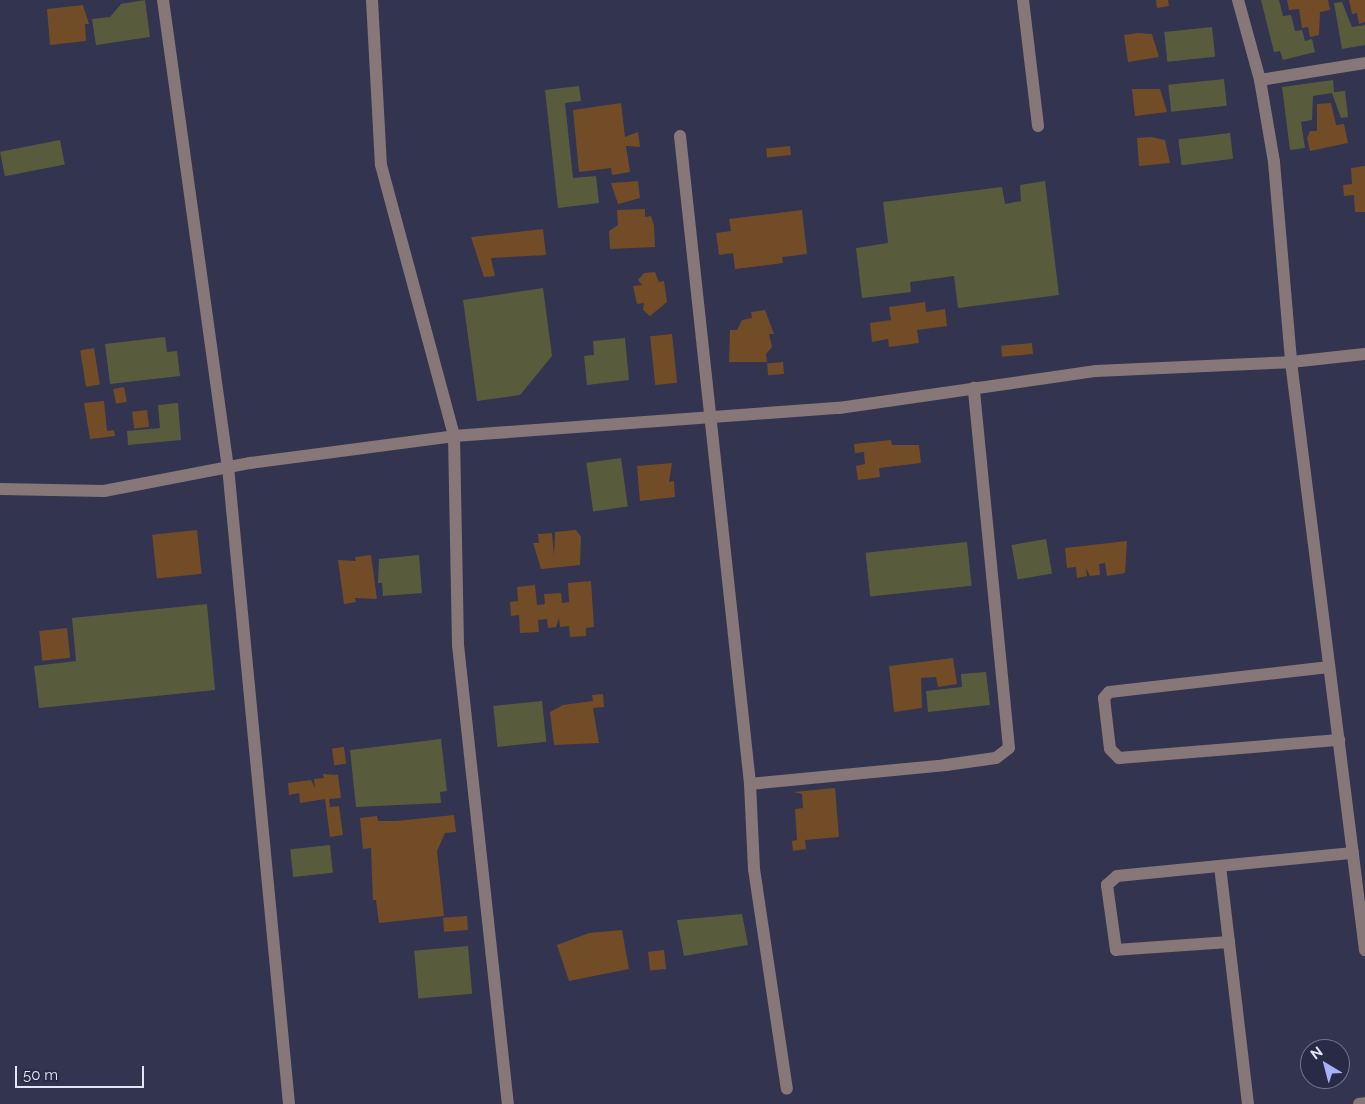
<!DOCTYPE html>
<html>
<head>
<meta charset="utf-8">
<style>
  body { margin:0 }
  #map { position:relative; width:1365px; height:1104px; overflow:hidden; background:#333450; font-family:Raleway,sans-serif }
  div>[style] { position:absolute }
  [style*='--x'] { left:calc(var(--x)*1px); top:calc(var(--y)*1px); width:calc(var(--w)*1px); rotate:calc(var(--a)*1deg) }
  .green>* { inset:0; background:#595b3d; transform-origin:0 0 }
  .building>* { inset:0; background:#724c26; transform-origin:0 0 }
  .minor>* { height:12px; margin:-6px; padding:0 6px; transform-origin:6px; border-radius:6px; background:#887778 }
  span { translate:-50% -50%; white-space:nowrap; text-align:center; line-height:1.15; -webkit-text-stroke:4.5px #292a45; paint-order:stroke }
  .north { position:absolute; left:1300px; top:1039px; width:50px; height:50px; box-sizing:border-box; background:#292a45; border:1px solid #73758c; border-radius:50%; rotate:323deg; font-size:14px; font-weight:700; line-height:20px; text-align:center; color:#e3e5f7 }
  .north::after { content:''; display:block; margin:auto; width:18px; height:22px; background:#a8b0fc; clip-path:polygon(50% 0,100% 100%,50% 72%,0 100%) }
  .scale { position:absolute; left:15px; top:1066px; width:129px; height:22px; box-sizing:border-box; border:2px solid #e3e5f7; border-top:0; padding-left:6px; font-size:15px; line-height:18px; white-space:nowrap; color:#e3e5f7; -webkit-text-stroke:4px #292a45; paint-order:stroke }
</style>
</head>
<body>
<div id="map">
  <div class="green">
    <i style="clip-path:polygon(145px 0,150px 37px,96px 45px,92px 19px,110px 17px,121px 4px)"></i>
    <i style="clip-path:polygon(1261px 0,1279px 0,1283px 16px,1291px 15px,1295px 31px,1302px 30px,1305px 41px,1312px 39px,1315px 52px,1283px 60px,1280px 51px,1274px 52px)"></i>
    <i style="clip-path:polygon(1342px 2px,1352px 27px,1365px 25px,1365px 45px,1342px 49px,1334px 3px)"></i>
    <i style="left:1212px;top:27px;width:30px;height:48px;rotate:84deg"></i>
    <i style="left:1224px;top:79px;width:27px;height:56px;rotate:84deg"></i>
    <i style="clip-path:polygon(1333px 80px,1334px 92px,1345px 91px,1348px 117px,1341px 118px,1332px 93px,1313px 96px,1312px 120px,1301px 122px,1305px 148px,1290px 150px,1282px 87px)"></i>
    <i style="clip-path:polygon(579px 86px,581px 101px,565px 103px,573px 178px,596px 176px,599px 203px,558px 208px,545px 90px)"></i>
    <i style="left:1230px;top:133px;width:26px;height:52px;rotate:83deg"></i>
    <i style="left:60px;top:140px;width:25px;height:61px;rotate:79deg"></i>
    <i style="clip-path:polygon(1045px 181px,1059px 295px,958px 308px,954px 276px,910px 282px,911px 292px,862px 298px,856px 248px,888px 243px,883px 202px,1002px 187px,1005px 204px,1021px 201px,1020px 185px)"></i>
    <i style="clip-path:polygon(543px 288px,552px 356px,520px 395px,477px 401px,463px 300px)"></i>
    <i style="clip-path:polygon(165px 337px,167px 352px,177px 351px,180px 376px,110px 384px,105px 344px)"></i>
    <i style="clip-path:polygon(625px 338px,629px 380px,587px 385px,584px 356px,594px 355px,593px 341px)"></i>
    <i style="clip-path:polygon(178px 403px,181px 440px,128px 445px,127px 431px,160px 428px,158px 405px)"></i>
    <i style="left:621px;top:458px;width:49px;height:35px;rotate:82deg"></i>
    <i style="left:1046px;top:539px;width:35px;height:35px;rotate:80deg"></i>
    <i style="left:967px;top:542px;width:44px;height:102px;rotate:84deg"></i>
    <i style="clip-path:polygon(419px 555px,422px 593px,383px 596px,382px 583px,378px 583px,379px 559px)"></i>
    <i style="clip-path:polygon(207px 604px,215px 690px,39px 708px,34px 666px,76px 661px,72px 618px)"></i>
    <i style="clip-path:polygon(986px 672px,990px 705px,928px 712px,926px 691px,962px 687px,961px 674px)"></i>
    <i style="left:542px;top:701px;width:41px;height:49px;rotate:84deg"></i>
    <i style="clip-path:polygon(441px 739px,447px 791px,440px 792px,441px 803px,356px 807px,350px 750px)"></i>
    <i style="left:330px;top:845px;width:28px;height:40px;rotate:84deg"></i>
    <i style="clip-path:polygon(742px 914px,748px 945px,684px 956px,677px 920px)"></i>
    <i style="left:468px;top:946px;width:48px;height:54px;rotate:85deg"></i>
  </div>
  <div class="building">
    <i style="clip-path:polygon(1156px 0,1168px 0,1169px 6px,1157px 8px)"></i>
    <i style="clip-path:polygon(1287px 0,1328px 0,1330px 10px,1320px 12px,1319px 35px,1310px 37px,1308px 27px,1302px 28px,1299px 9px,1289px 10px)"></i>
    <i style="clip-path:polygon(1349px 0,1365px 0,1365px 22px,1359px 24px,1357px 13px,1352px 14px)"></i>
    <i style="clip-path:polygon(83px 5px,89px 24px,85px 24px,86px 41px,50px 45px,47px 9px)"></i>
    <i style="clip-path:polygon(1138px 33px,1152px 34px,1159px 57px,1128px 62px,1124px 35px)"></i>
    <i style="clip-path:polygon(1132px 89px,1160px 89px,1167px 112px,1135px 116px)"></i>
    <i style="clip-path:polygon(621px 103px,625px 137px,638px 132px,640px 147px,626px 146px,630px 172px,612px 175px,611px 168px,579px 172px,573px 110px)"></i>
    <i style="clip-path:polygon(1331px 103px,1336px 125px,1344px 124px,1348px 143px,1310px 151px,1307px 138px,1310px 131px,1317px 131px,1317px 104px)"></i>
    <i style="clip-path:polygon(1151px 137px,1165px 140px,1170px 163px,1139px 166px,1137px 138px)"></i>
    <i style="left:790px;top:146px;width:9px;height:24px;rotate:84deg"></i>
    <i style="clip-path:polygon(1365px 166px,1365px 212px,1355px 212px,1354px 195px,1344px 196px,1343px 185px,1352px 184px,1351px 168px)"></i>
    <i style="clip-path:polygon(638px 181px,640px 198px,618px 204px,611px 183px)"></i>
    <i style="clip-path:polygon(645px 209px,645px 217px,651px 216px,654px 225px,655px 247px,610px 249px,609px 231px,618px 225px,617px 210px)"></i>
    <i style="clip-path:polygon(802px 210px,807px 254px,782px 257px,783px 263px,735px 269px,733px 253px,719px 255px,716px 233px,731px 231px,729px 219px)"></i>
    <i style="clip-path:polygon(543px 229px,546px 255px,491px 258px,495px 276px,484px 277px,471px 237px)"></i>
    <i style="clip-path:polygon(655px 272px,659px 282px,664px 281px,667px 302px,650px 316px,643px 310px,644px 303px,637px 304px,633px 286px,642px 285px,638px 280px,644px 273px)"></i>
    <i style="clip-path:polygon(925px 302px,926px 312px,945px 309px,947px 326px,917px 330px,919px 343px,889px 347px,888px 339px,872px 342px,870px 323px,891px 320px,889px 307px)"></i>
    <i style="clip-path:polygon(765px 310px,774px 334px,769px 334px,772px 347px,766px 354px,767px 362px,729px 362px,730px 330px,737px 330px,742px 320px,752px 318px,751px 312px)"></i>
    <i style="left:672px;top:334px;width:49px;height:22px;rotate:84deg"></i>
    <i style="left:1032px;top:343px;width:11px;height:31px;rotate:85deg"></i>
    <i style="left:94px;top:348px;width:37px;height:14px;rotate:81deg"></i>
    <i style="left:783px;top:362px;width:12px;height:16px;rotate:85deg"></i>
    <i style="left:124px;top:387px;width:15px;height:11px;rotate:79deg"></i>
    <i style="clip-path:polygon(104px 401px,107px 431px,114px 430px,115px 436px,90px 439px,84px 403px)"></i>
    <i style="left:147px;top:410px;width:17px;height:15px;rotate:83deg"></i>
    <i style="clip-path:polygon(891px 440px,892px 445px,919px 445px,921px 463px,879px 468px,880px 477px,858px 480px,856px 466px,865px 464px,864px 452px,855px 453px,854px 444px)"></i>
    <i style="clip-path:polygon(672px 463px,669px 482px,674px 481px,675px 497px,640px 501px,637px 466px)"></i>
    <i style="left:197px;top:530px;width:44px;height:45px;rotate:84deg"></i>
    <i style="clip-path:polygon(576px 530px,581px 537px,580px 565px,541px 569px,533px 543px,539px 543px,538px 534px,552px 533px,554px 556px,555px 532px)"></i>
    <i style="clip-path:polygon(1127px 541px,1125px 573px,1107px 576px,1105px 563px,1099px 564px,1100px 575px,1090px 576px,1086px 568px,1087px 576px,1077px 578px,1076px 567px,1067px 568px,1065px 548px)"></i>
    <i style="clip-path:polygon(371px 555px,377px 599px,355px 598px,356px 602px,344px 604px,338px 560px,356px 561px,355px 557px)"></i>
    <i style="clip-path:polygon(591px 581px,594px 627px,586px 628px,586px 636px,570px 637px,569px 626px,560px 627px,559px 618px,556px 627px,548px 628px,547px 619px,538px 620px,539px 632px,520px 633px,519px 615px,511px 616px,510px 602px,518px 601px,517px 587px,535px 585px,537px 605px,545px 604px,544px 594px,561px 593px,562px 603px,569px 602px,568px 583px)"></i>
    <i style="left:67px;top:628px;width:30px;height:28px;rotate:84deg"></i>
    <i style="clip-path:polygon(953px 658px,957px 684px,938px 687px,936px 677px,921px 678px,922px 708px,894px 712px,889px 666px)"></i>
    <i style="clip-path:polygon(603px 694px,604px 707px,593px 708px,599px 743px,554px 745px,550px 712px,563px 705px,593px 701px,592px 695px)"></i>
    <i style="left:344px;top:747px;width:17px;height:12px;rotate:83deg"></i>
    <i style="clip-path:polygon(323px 774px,338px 775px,341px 798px,329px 799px,330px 807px,339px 806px,343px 835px,330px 837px,325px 799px,300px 803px,299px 793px,289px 795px,288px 783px,311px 780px,315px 788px,314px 779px,324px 778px)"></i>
    <i style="clip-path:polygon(835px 788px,839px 837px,805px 840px,806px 849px,793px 851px,792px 841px,797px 840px,795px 809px,803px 808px,802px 794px,793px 792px)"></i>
    <i style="clip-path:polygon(454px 815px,456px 832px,445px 833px,437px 851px,444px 916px,379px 923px,376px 900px,373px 900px,371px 848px,363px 849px,360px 818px,377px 816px,378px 821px,396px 821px)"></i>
    <i style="left:467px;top:916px;width:14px;height:24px;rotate:86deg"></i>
    <i style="clip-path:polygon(622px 930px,629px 969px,569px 981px,557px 945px,589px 933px)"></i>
    <i style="left:664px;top:950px;width:19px;height:16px;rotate:84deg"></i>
  </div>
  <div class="minor">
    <i style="--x:163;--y:0;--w:472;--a:82.1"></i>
    <i style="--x:228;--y:467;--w:640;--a:84.53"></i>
    <i style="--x:372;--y:0;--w:165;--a:86.9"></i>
    <i style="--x:381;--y:165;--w:281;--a:74.9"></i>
    <i style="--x:454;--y:436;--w:209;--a:88.9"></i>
    <i style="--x:458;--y:645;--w:462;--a:83.8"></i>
    <i style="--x:1023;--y:0;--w:127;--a:83.2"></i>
    <i style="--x:1238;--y:0;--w:83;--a:74.6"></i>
    <i style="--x:1260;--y:80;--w:83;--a:80.3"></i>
    <i style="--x:1274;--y:162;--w:201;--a:85.1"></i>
    <i style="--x:1291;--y:362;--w:74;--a:-6.2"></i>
    <i style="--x:1260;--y:80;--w:106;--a:-9.2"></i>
    <i style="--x:680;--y:136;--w:652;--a:83.83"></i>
    <i style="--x:750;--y:784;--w:85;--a:87.3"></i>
    <i style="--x:754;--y:869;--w:222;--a:81.5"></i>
    <i style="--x:0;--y:489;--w:104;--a:1.1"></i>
    <i style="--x:104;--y:491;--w:149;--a:-10.9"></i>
    <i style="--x:250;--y:463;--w:206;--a:-7.5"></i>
    <i style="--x:454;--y:436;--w:386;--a:-4.2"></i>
    <i style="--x:839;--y:408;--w:260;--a:-8.2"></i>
    <i style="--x:1096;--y:371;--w:195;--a:-2.6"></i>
    <i style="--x:1291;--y:362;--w:593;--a:82.83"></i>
    <i style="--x:1329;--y:667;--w:221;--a:173.5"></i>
    <i style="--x:1109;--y:692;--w:8;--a:130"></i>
    <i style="--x:1104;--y:698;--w:51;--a:83.3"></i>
    <i style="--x:1110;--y:749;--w:13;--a:45"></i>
    <i style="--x:1119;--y:758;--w:221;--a:-4.7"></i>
    <i style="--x:750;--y:784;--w:197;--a:-5.5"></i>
    <i style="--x:946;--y:765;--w:50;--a:-8"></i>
    <i style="--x:996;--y:758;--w:16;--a:-38"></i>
    <i style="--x:1009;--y:748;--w:362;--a:-95.6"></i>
    <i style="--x:1220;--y:866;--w:240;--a:83.3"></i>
    <i style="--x:1229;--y:942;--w:113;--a:176"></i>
    <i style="--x:1116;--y:950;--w:66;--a:-97.9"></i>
    <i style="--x:1107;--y:885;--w:13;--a:-42"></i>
    <i style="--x:1117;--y:876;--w:237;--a:-5.6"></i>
    <i style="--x:1359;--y:1104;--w:6;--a:-9"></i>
  </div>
  <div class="north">N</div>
  <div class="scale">50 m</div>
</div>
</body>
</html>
